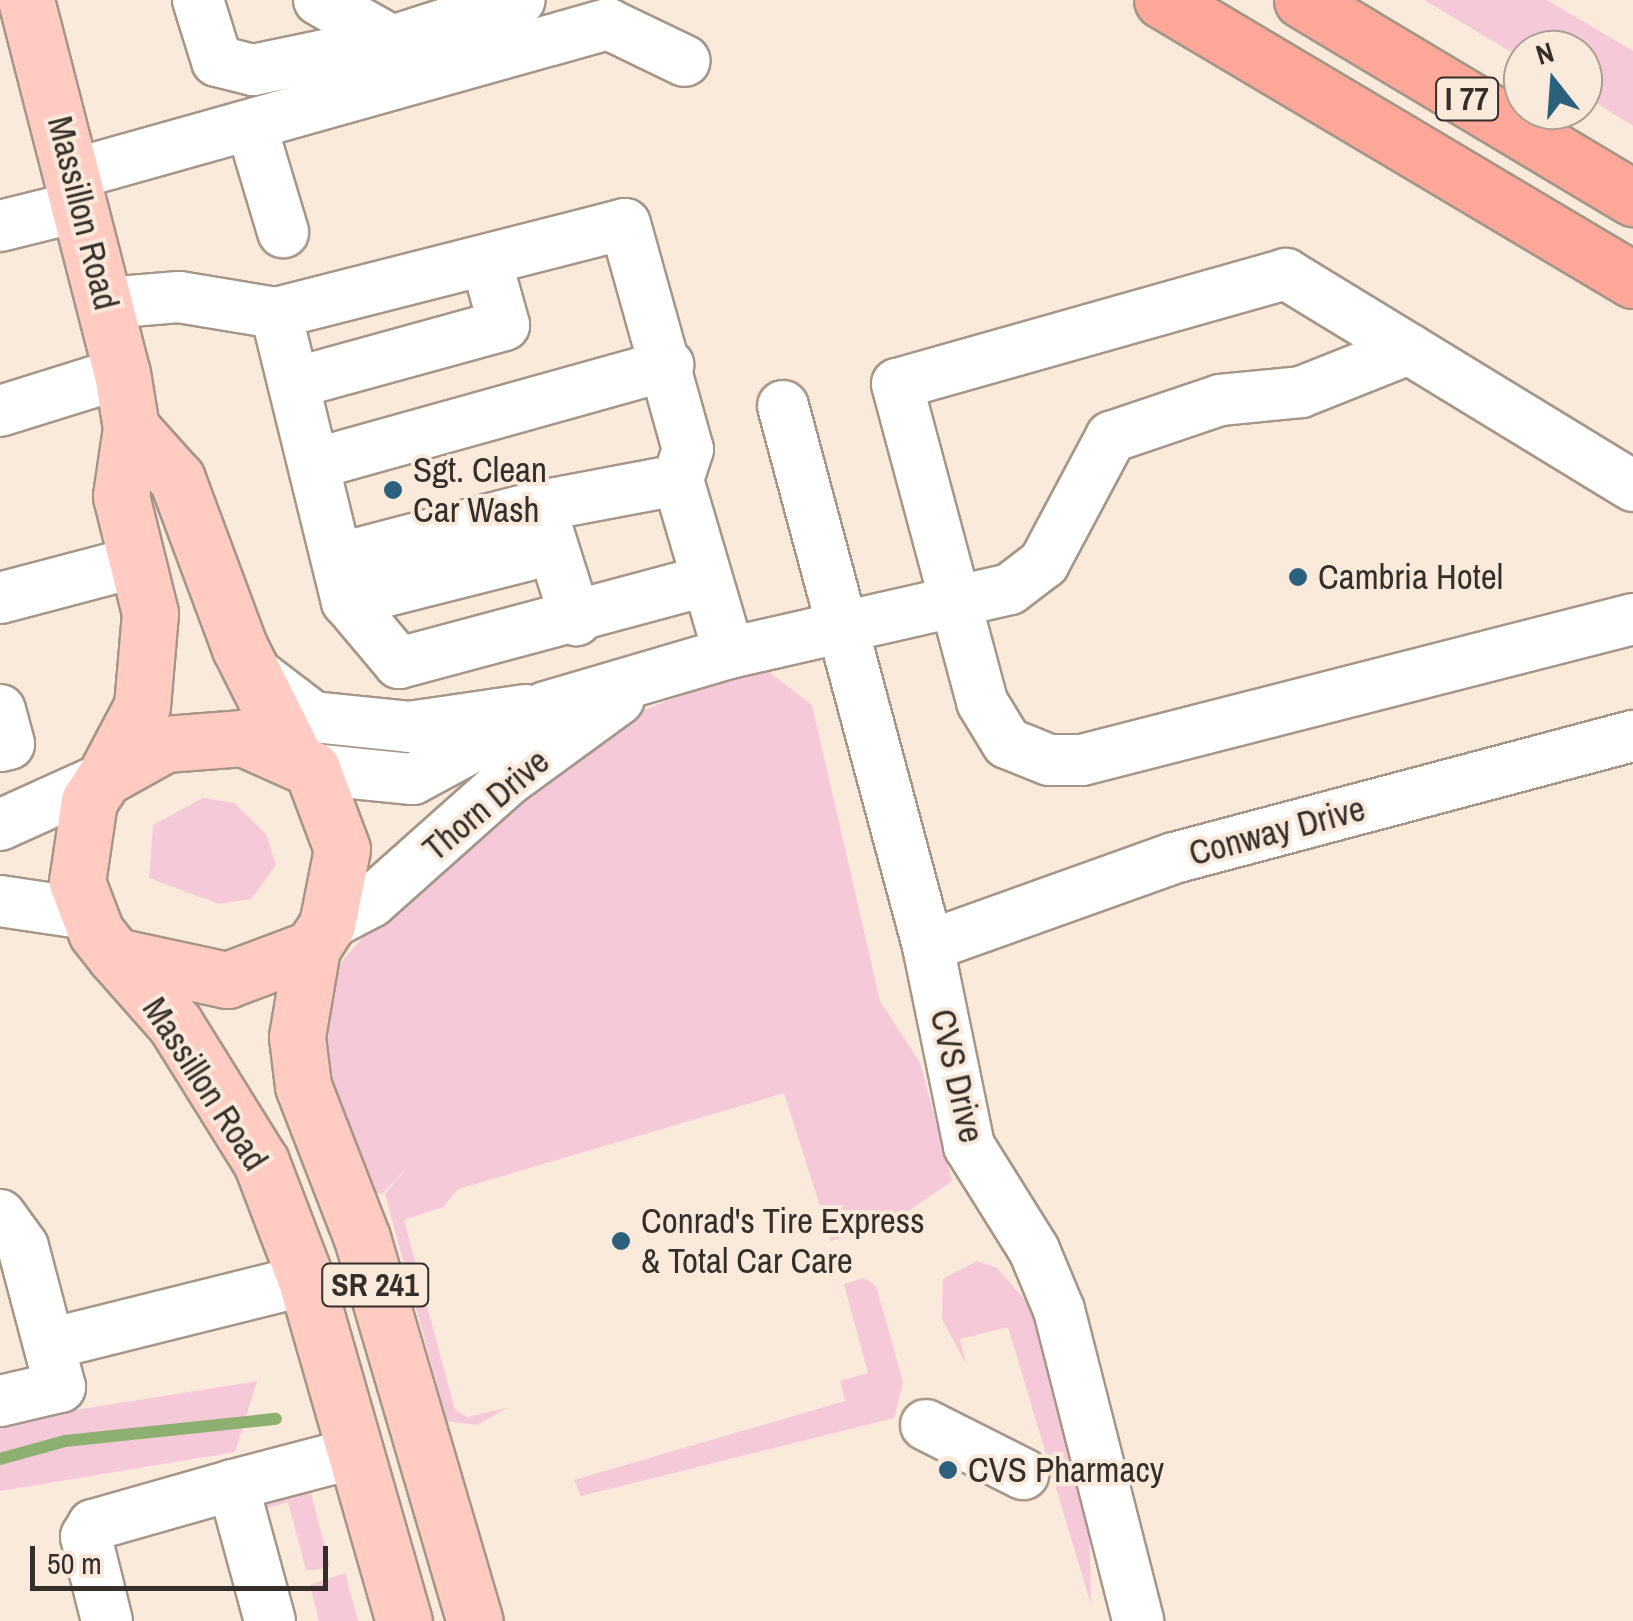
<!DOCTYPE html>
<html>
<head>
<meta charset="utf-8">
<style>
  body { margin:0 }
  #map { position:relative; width:1633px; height:1621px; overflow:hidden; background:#faeadb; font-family:"Archivo Narrow",sans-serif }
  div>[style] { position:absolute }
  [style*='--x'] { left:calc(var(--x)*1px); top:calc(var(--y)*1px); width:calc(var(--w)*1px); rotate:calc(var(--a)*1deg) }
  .green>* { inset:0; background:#f6c9d9 }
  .stream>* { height:12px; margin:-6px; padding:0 6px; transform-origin:6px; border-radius:6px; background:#8db070 }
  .roads { filter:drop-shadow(2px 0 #a59688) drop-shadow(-2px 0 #a59688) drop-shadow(0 2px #a59688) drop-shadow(0 -2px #a59688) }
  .minor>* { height:50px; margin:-25px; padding:0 25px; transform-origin:25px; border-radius:25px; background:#fff }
  .major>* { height:55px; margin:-27.5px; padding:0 27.5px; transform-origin:27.5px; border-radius:27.5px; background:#ffcbc2 }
  .highway>* { height:55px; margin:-27.5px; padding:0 27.5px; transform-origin:27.5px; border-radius:27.5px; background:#ffa899 }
  .dots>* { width:28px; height:28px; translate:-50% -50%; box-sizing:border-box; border:5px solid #faeadb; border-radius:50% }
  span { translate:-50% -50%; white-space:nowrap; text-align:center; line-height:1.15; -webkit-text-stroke:8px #faeadb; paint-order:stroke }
  .shield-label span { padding:2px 8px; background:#faeadb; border:2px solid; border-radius:8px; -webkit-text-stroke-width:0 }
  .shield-label { font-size:32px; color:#352e29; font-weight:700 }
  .street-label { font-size:35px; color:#352e29 }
  .poi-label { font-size:35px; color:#352e29 }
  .left { translate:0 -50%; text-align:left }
  .north { position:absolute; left:1503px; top:30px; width:100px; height:100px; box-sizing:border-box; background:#faeadb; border:2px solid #ab9f94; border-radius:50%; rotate:343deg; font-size:28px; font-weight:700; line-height:40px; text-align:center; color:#352e29 }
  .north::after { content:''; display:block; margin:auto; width:35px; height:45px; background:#2c617d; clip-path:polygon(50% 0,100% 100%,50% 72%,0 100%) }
  .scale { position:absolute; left:30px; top:1546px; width:298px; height:45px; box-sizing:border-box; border:5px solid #352e29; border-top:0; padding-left:12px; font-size:30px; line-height:35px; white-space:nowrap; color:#352e29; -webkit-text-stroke:8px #faeadb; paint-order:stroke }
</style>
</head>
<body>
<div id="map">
  <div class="green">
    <i style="clip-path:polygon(1424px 0,1547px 0,1633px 51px,1633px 126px,1583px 95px,1583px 50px,1523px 50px,1523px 59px)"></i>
    <i style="clip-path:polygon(761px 666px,812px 705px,880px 1001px,920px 1063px,952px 1181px,895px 1220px,831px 1241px,784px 1093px,458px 1189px,443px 1207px,404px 1220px,455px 1410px,467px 1417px,507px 1408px,477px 1425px,447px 1421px,385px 1194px,406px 1168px,382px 1194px,363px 1190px,323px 1083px,329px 976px,401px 894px,630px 715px)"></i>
    <i style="clip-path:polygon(203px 798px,234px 803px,266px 834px,276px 865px,251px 899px,219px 904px,149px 878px,153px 825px)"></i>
    <i style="clip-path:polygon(977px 1261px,997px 1268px,1035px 1311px,1089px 1507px,1091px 1605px,1008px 1327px,960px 1339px,966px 1364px,942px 1319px,943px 1279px)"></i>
    <i style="clip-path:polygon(864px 1278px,876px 1286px,903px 1382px,894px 1418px,581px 1496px,574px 1480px,845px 1401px,840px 1381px,868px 1373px,844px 1284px)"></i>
    <i style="clip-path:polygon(257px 1381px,235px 1452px,0 1491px,0 1422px)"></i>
    <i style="clip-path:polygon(299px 1485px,311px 1493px,330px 1566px,315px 1570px,306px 1570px,288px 1502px,264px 1509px,259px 1492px)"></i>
    <i style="clip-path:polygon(345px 1573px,358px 1621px,319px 1621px,310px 1585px)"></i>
  </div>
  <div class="stream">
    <i style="--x:0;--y:1459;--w:67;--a:-15.5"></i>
    <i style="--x:65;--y:1441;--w:212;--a:-6"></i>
  </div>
  <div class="roads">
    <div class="minor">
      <i style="--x:198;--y:0;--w:64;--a:72.7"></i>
      <i style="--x:217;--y:61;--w:37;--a:14"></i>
      <i style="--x:253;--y:70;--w:142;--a:-11.8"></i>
      <i style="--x:392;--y:41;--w:134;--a:-17.8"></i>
      <i style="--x:319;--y:0;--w:84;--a:29.3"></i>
      <i style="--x:251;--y:125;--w:112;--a:73.3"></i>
      <i style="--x:74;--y:174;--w:555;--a:-15.69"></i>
      <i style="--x:608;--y:24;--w:85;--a:25.7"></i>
      <i style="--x:0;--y:226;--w:83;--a:-13.9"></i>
      <i style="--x:107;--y:303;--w:72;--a:-4.8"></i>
      <i style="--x:179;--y:297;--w:98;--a:9.4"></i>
      <i style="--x:276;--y:313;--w:360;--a:-14.3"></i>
      <i style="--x:625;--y:224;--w:234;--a:74.4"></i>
      <i style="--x:688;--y:449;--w:33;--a:108"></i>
      <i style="--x:678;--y:480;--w:180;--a:73.6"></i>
      <i style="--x:276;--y:313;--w:297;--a:76.2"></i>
      <i style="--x:347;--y:601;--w:81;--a:50"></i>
      <i style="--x:399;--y:663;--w:318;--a:-15"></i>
      <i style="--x:294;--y:383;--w:218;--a:-15.4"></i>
      <i style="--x:504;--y:325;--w:67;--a:-105.5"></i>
      <i style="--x:783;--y:406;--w:559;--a:74.97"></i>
      <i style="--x:928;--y:946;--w:204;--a:78.4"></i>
      <i style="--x:969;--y:1146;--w:123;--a:58"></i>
      <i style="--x:1034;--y:1250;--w:65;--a:67.4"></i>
      <i style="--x:1059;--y:1310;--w:321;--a:75.7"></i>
      <i style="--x:0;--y:411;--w:128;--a:-17.3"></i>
      <i style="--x:314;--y:464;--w:368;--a:-15.6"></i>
      <i style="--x:1633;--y:486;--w:407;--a:-148.6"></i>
      <i style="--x:1286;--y:274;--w:404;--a:164.2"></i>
      <i style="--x:897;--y:384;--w:329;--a:75"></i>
      <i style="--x:982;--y:702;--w:48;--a:58.6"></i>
      <i style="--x:1007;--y:743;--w:45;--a:22"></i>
      <i style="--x:1049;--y:760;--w:33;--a:0"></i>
      <i style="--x:1082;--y:760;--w:569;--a:-14.35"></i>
      <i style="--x:540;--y:506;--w:140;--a:-10.7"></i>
      <i style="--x:337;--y:559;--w:210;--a:-14.6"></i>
      <i style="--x:540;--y:506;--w:120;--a:72.5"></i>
      <i style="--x:0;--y:598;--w:141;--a:-14.8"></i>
      <i style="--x:347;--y:601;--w:211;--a:-14.2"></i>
      <i style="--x:250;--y:669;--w:79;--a:37.3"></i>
      <i style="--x:313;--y:717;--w:97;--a:5.9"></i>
      <i style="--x:409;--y:727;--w:118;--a:-8.3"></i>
      <i style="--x:0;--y:710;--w:35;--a:75"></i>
      <i style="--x:9;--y:744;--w:9;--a:167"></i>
      <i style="--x:312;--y:769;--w:101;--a:5.7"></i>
      <i style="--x:413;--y:779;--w:151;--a:-28.4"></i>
      <i style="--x:546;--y:707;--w:191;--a:-16.4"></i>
      <i style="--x:729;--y:653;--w:288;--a:-12.8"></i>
      <i style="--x:1010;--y:589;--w:43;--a:-37.4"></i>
      <i style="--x:1044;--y:563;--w:143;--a:-62"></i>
      <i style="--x:1111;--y:437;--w:115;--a:-18.7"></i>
      <i style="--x:1220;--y:400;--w:81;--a:-5.6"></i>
      <i style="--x:1301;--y:392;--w:116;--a:-21.7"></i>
      <i style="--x:0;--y:825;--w:114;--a:-24.3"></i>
      <i style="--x:0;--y:901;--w:88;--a:8.5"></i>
      <i style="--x:327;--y:925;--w:50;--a:-27.6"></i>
      <i style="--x:371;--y:902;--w:183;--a:-41.7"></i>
      <i style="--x:508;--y:780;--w:137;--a:-36.1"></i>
      <i style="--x:928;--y:946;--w:261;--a:-19.7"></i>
      <i style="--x:1174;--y:858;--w:475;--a:-14.9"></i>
      <i style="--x:0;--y:1215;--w:39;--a:54"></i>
      <i style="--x:23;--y:1247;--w:145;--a:75.2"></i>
      <i style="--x:60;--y:1387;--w:62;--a:166.9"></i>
      <i style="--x:50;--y:1344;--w:264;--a:-14"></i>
      <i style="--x:926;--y:1425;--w:109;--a:26.8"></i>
      <i style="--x:107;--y:1621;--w:87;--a:-104"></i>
      <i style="--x:86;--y:1537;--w:14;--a:-60"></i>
      <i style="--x:93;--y:1525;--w:146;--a:-15.9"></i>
      <i style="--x:270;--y:1621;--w:141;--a:-105.2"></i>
      <i style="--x:233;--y:1485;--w:126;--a:-14.7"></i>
    </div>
    <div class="major">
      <i style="--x:26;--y:0;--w:385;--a:75.6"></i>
      <i style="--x:122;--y:373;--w:56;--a:80.7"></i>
      <i style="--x:131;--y:428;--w:69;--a:98.4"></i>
      <i style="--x:121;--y:496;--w:121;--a:76.1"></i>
      <i style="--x:150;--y:613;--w:93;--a:94.9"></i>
      <i style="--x:142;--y:706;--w:81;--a:117.8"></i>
      <i style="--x:131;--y:428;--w:69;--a:48"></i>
      <i style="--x:177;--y:479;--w:180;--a:69.6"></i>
      <i style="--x:240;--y:648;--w:119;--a:63.4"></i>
      <i style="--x:312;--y:948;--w:90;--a:99.6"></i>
      <i style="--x:297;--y:1037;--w:49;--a:83"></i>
      <i style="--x:303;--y:1086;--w:163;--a:68.8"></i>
      <i style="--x:362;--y:1238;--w:399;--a:73.6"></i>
      <i style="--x:115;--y:956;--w:115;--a:12.1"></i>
      <i style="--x:227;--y:980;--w:91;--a:-20.6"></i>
      <i style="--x:312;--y:948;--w:27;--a:-57"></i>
      <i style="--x:327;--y:925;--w:77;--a:-78.8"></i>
      <i style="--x:342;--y:849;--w:85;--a:-110.6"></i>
      <i style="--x:312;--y:769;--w:76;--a:-155.8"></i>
      <i style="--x:243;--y:738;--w:78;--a:175.6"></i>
      <i style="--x:165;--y:744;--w:70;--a:150.9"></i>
      <i style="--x:104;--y:778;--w:27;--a:123"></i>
      <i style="--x:89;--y:801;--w:82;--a:98.4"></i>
      <i style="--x:77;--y:882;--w:53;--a:69.2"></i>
      <i style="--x:96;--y:932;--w:31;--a:52"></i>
      <i style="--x:115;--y:956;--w:91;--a:48.6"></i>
      <i style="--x:175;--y:1024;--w:163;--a:58.1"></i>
      <i style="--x:261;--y:1162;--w:126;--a:69.1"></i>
      <i style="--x:306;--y:1280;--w:355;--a:74"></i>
    </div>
    <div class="highway">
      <i style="--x:1162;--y:0;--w:548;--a:30.73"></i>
      <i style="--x:1302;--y:0;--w:386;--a:30.9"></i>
    </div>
  </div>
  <div class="dots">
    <i style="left:393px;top:490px;background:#2c617d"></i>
    <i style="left:1298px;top:577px;background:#2c617d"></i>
    <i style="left:621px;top:1241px;background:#2c617d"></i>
    <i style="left:948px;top:1470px;background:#2c617d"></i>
  </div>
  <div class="shield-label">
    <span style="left:1467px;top:99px">I 77</span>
    <span style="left:375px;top:1285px">SR 241</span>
  </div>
  <div class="street-label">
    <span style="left:83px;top:213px;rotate:76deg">Massillon Road</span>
    <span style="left:486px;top:805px;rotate:-40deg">Thorn Drive</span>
    <span style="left:1277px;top:831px;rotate:-15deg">Conway Drive</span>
    <span style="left:957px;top:1076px;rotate:77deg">CVS Drive</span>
    <span style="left:205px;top:1084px;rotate:57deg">Massillon Road</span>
  </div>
  <div class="poi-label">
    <span class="left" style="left:413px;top:490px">Sgt. Clean<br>Car Wash</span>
    <span class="left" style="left:1318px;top:577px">Cambria Hotel</span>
    <span class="left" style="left:641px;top:1241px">Conrad's Tire Express<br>&amp; Total Car Care</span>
    <span class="left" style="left:968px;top:1470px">CVS Pharmacy</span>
  </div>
  <div class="north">N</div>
  <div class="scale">50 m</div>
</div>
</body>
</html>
